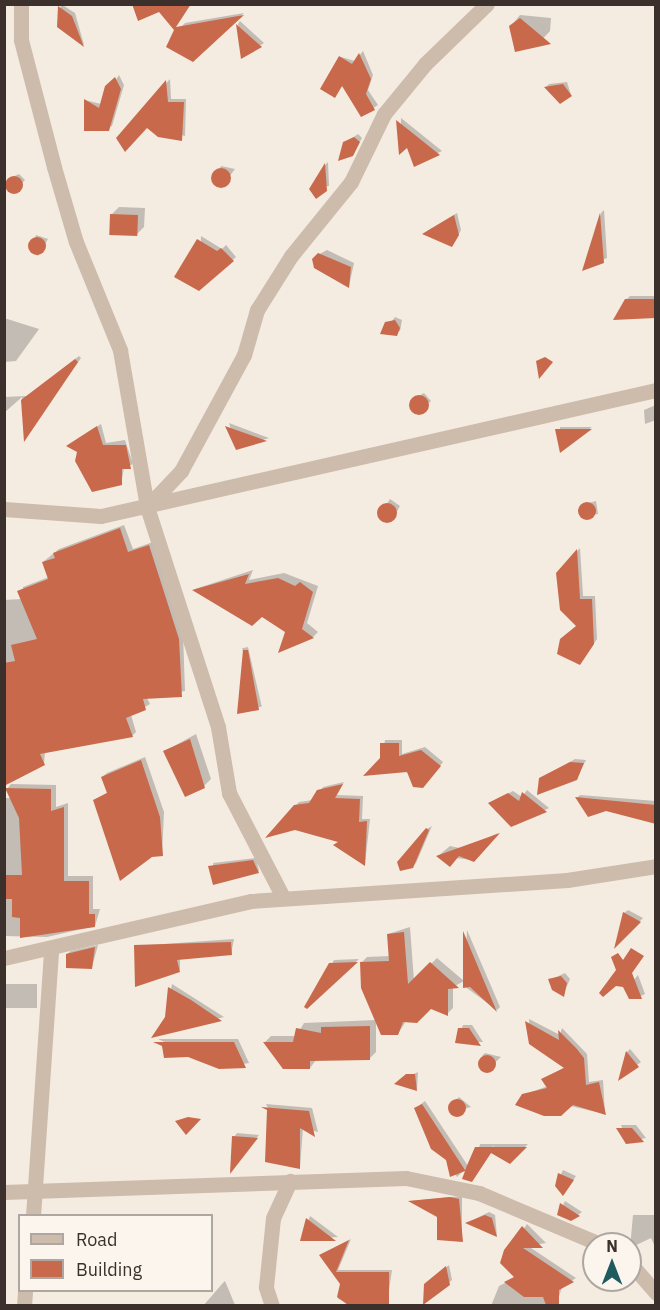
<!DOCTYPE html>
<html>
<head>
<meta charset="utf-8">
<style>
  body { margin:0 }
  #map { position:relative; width:660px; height:1310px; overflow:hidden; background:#f4ebe1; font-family:"IBM Plex Sans",sans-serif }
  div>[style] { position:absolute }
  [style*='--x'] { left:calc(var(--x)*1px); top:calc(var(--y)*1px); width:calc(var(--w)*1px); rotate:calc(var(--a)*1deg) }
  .shadow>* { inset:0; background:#0003; transform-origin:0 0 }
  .building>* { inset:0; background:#c8694b; transform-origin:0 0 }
  .round { border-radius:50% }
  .minor>* { height:15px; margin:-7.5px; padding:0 7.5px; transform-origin:7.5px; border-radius:7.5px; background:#cdbbac }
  span { translate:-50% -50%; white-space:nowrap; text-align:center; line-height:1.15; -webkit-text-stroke:4.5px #fbf5ee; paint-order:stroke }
  .frame { position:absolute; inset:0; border:6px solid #3b302b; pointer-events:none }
  .legend { position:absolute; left:18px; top:1214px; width:195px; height:78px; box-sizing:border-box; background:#fbf5ee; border:2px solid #aea6a0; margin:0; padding:8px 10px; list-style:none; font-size:18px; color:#3b302b }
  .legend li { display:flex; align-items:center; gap:12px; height:30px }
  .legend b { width:30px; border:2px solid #aea6a0 }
  .north { position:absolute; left:582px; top:1232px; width:60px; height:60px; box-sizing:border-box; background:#fbf5ee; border:2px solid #aea6a0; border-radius:50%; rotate:0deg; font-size:16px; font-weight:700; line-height:24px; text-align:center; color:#3b302b }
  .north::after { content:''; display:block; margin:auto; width:21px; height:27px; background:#1f5a5e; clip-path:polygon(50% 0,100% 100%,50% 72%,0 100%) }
</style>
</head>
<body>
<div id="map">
  <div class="shadow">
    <i style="clip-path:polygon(61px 4px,75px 13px,84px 45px,58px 26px)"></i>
    <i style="clip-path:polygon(244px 13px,193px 60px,181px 27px,185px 23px)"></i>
    <i style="clip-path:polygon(520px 15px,551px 18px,550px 31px,537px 45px,511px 26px)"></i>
    <i style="clip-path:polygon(240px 21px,264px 43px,243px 57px,238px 24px)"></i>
    <i style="clip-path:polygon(363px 51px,373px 75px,368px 90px,378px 105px,362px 115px,343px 85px,335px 96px,341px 57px,355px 61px)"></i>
    <i style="clip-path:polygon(119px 75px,124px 85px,112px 126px,85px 130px,85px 100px,101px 104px)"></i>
    <i style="clip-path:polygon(170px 79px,171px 99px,186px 99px,185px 136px,147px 126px,118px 138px)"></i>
    <i style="clip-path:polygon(567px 82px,571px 95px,546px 87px,549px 84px)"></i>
    <i style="clip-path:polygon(401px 118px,442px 151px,415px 164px,408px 145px,400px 152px)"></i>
    <i style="clip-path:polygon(358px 134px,362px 138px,352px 155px,345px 143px)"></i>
    <i style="clip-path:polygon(328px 162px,329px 186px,310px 189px,326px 164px)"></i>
    <i style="clip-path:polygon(221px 166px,235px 169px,223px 185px,213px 181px)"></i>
    <i style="clip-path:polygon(19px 174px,25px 180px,12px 192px,8px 179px)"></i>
    <i style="clip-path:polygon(119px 207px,145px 208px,144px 227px,137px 234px,112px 214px)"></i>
    <i style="clip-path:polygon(604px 210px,607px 258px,584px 268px,601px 213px)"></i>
    <i style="clip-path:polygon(457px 213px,461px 230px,455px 241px,427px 231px)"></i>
    <i style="clip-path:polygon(36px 235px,48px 239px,38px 256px,31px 250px)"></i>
    <i style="clip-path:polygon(201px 236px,222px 249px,226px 245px,236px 257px,199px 289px)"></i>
    <i style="clip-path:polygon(327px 250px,354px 263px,349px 286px,316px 256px)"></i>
    <i style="clip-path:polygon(630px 296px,656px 296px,656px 315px,626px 300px)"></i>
    <i style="clip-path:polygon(395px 317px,402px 320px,400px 331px,383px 333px)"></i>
    <i style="clip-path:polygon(4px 318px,39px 329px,16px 361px,4px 362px)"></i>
    <i style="clip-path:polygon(79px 356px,81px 358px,26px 438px,22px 397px,4px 413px,4px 397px,27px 396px)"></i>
    <i style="clip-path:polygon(424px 393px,431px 401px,418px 413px,410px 401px)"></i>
    <i style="clip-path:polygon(656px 405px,656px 420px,645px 424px,644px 410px)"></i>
    <i style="clip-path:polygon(229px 423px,269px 438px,237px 448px)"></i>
    <i style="clip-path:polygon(101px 424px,106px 443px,125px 440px,133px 464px,124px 468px,121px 484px,71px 443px)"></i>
    <i style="clip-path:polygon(560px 427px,592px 427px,561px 451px)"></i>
    <i style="clip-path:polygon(390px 499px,400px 506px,391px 522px,379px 517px)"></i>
    <i style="clip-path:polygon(596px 501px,598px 514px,582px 516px,581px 505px)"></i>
    <i style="clip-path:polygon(124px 525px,133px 549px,153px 542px,183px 634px,185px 691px,147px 698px,150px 704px,131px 715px,136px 732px,132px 736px,45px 752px,44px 764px,4px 784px,4px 600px,22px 599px,23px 587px,49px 577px,43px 562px,59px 549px)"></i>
    <i style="clip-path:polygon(580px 548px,583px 596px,595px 596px,597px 639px,583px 660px,578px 626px,557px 574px)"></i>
    <i style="clip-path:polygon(253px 570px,249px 580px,284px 573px,318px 586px,307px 623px,318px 632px,313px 637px,281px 650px,287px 632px,262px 615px,252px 624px,195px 589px)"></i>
    <i style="left:248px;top:647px;width:61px;height:6px;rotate:77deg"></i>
    <i style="clip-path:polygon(196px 734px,211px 779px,204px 786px,165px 751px)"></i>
    <i style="clip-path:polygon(385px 740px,402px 740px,402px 754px,425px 747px,443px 762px,426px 783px,382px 759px)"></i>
    <i style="clip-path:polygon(145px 757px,164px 812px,162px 855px,95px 800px,108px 792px,102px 777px,107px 773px)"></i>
    <i style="clip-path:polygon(575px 759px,586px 760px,576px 779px,540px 779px)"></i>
    <i style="clip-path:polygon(344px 782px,337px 795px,363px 796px,362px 819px,370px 819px,365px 864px,339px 841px,295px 828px,269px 835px,299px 802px,313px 800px,323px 787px)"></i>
    <i style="clip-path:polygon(11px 784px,56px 785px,56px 807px,68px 803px,68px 876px,93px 876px,93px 909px,100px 909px,95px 926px,47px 937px,4px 936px,4px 798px,11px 798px,7px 789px)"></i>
    <i style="clip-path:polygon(527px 790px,549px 808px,516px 824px,490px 803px,513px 791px,522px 797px)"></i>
    <i style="clip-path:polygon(580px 795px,656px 801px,656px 822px,577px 798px)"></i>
    <i style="clip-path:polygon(432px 826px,416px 863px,412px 867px,427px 829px)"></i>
    <i style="clip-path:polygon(498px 833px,473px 860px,438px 856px,450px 846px,464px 849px)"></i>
    <i style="clip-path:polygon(256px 858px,259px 871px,214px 884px,213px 863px)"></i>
    <i style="clip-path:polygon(628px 910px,643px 918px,617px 944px,624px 913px)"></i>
    <i style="clip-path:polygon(410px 927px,414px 981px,437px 958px,464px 981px,453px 987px,453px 1008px,447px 1014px,431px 1008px,406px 1021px,398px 1034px,376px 1021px,376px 1052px,370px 1058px,316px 1060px,310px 1068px,284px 1068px,265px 1042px,271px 1036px,296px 1036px,304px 1023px,376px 1020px,361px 963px,367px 957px,390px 956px,388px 934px)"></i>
    <i style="clip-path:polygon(467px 930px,500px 1007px,497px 1010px,464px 986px)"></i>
    <i style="clip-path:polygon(234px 939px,231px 954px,180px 958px,180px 970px,135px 946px)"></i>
    <i style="clip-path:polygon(98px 945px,92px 967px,67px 954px,71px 951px)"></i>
    <i style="clip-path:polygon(359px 959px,307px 1007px,334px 960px)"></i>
    <i style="clip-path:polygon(565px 973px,570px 979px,563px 995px,550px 980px)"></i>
    <i style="clip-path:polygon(638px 975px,645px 994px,635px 999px,626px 989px)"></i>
    <i style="left:37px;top:984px;width:24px;height:33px;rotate:90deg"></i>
    <i style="clip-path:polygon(172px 984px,224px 1017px,154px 1036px,166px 1017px)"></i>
    <i style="clip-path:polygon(529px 1019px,560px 1035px,562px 1028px,587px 1054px,589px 1082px,603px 1080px,605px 1114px,523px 1095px,548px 1086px,543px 1079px,565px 1067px,530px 1043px)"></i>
    <i style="clip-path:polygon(463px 1025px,472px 1025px,483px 1042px,457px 1042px)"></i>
    <i style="clip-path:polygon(158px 1039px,238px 1039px,249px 1063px,220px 1068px)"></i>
    <i style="clip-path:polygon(630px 1049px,641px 1062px,620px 1077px,627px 1052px)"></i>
    <i style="clip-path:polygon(485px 1053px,501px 1057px,486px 1071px,482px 1056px)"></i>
    <i style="clip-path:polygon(418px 1072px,417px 1089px,397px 1083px,399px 1081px)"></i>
    <i style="clip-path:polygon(459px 1097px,471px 1107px,449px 1113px,456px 1100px)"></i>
    <i style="clip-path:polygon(425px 1101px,468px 1166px,457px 1177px,416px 1108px)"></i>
    <i style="clip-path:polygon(266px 1104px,312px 1108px,318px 1132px,303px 1128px,300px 1168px)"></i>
    <i style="clip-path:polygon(621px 1125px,636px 1125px,646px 1138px,627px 1142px)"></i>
    <i style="clip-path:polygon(237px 1133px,259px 1135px,232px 1170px,234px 1137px)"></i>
    <i style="clip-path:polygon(480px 1144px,528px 1144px,510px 1162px,493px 1146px,472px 1178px)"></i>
    <i style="clip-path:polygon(563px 1170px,576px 1176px,564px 1194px,556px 1185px)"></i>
    <i style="clip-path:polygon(462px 1196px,462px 1241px,439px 1216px,410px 1201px)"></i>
    <i style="clip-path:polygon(565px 1201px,582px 1212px,571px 1220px,559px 1214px)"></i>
    <i style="clip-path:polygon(489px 1212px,495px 1215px,497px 1236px,467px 1223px)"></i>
    <i style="clip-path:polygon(633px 1215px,656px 1215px,656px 1249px,651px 1238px,630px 1248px)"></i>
    <i style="clip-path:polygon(310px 1216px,338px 1237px,302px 1239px)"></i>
    <i style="clip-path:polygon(527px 1224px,546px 1243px,528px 1246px,576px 1278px,562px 1287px,556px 1306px,491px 1306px,499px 1286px,521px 1275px,501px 1263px)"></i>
    <i style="clip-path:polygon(351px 1239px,338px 1270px,392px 1270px,388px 1297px,375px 1298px,369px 1306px,338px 1299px,342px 1283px,321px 1255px)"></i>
    <i style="clip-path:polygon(449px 1265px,452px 1280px,435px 1295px,430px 1280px)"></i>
    <i style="clip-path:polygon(225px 1281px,235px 1305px,203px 1306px,222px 1284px)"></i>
  </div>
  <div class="building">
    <i style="clip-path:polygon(132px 4px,191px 4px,176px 27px,244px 15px,193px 62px,166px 47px,174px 30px,159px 12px,138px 21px)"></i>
    <i style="clip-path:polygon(58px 6px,72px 16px,84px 47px,57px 27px)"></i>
    <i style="clip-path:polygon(520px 18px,551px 44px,515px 52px,509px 26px)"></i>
    <i style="clip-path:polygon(236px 24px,262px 47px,241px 59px)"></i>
    <i style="clip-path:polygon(359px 53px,371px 79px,366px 94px,375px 110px,361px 117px,342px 86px,335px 98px,320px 89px,339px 56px,352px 64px)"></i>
    <i style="clip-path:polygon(115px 77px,121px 89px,109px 131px,84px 131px,84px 99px,99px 108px,105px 86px)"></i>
    <i style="clip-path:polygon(166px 80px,168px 102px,184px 102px,182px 141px,158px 137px,147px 128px,125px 152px,116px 138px)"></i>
    <i style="clip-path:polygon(563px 84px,572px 96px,560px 104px,544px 87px)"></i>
    <i style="clip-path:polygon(396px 120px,410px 131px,440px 155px,414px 167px,407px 148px,399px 155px)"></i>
    <i style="clip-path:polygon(354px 137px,360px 142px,353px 156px,338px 161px,343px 142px)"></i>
    <i style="clip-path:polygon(325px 163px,327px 191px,316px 199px,309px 189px)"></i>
    <i class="round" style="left:211px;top:168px;width:20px;height:20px"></i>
    <i class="round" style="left:5px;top:176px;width:18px;height:18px"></i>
    <i style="clip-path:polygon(600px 213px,604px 263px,582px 271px)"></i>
    <i style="left:110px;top:214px;width:28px;height:21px;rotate:2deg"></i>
    <i style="clip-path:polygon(454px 215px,459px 235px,452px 247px,422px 234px)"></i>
    <i class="round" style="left:28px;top:237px;width:18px;height:18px"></i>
    <i style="clip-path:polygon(197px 239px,217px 251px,221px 248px,234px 261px,199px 291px,174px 277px)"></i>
    <i style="clip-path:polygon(318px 253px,351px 267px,349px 288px,314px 268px,312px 259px)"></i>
    <i style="clip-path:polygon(625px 299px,654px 299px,655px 318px,613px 320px)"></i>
    <i style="clip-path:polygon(395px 320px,400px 328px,397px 336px,380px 334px,385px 322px)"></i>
    <i style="clip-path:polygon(545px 357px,553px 362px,539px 379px,536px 361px)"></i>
    <i style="clip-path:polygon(75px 359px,78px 362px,24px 442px,21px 400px)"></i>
    <i class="round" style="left:409px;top:395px;width:20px;height:20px"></i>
    <i style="clip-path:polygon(97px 426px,103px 445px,126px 445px,131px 469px,122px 469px,122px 485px,92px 492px,75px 461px,77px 452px,66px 446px)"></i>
    <i style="clip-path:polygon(225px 426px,267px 441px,236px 450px)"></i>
    <i style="clip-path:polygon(555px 429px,592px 429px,560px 453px)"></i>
    <i class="round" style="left:578px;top:502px;width:18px;height:18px"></i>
    <i class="round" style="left:377px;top:503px;width:20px;height:20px"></i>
    <i style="clip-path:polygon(120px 528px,128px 552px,149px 545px,179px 639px,182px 697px,143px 699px,146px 710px,126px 718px,133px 737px,40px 754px,45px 765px,4px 786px,4px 663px,15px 661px,11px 645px,37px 639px,17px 591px,48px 579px,42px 562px,55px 558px,53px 553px)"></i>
    <i style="clip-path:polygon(577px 549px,580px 599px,592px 599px,594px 644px,580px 665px,557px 654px,560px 639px,576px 626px,560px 610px,556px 573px)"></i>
    <i style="clip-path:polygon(249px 574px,245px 584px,278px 578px,295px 586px,300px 582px,313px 592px,302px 629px,314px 638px,278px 653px,285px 632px,262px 617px,252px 626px,192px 590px)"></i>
    <i style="clip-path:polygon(243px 650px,248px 650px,259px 710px,237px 714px)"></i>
    <i style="clip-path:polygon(190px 739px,205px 788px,185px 797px,163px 751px)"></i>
    <i style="clip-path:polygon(380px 743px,399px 743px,399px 756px,421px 750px,441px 766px,423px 788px,413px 787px,407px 772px,363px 776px,380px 758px)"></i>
    <i style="clip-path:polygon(141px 760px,160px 817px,163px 856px,152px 857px,120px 881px,93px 800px,107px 793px,101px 777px)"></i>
    <i style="clip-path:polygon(570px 762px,584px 763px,577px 780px,537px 795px,539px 778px)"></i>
    <i style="clip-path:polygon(343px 784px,335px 798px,360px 799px,359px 822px,367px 821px,365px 866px,333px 845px,338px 842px,295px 830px,265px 838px,294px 805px,309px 803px,317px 790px)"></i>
    <i style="clip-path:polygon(5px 788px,51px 789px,51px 811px,64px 807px,64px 881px,89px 881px,89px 914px,95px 914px,95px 927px,20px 938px,20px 918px,12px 917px,12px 899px,4px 899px,4px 875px,22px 875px,19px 818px)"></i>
    <i style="clip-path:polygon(522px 792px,547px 812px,511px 827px,488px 803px,508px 793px,519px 801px)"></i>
    <i style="clip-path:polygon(575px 797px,656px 805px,656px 824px,606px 811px,588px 817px)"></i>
    <i style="clip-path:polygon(426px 828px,429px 830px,413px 868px,400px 871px,397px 862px)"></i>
    <i style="clip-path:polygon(500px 833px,474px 862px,459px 856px,450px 867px,436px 856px)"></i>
    <i style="clip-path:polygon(253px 860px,259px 873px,213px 885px,208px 866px)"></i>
    <i style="clip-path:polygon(623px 912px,641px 922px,614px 949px)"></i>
    <i style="clip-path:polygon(463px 931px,497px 1012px,470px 987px,463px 988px)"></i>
    <i style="clip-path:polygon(404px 932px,408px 984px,430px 962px,459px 988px,448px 989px,448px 1016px,431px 1009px,417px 1023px,403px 1022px,398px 1035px,381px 1035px,361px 988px,360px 962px,389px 961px,387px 934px)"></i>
    <i style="clip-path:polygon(231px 942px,232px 955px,177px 960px,180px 972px,135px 987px,134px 945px)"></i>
    <i style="clip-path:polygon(95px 947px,92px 969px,66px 968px,66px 954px)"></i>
    <i style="clip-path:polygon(631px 948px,644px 956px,632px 973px,642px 999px,629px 999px,623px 987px,616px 986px,603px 997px,599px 993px,616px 970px,611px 957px,618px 953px,623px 960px)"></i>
    <i style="clip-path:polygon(358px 962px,307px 1009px,304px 1007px,329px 963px)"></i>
    <i style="clip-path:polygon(561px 976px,567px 983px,564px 997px,552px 990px,548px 979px)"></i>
    <i style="clip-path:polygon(168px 987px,191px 1000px,222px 1021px,151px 1038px,165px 1017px)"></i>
    <i style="clip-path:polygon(525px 1021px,559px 1040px,558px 1030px,576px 1048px,584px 1058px,586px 1085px,599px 1082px,606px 1115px,573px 1105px,561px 1116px,544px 1116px,515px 1105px,522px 1094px,547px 1088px,541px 1079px,564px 1068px,529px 1044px)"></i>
    <i style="clip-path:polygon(370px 1026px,370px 1060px,310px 1061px,310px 1069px,283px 1069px,263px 1042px,293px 1042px,296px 1028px,321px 1033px,321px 1027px)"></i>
    <i style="clip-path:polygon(458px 1028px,469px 1028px,481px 1046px,455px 1043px)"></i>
    <i style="clip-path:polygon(153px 1042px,234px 1042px,246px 1068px,219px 1069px,188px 1057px,164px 1058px,162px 1046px)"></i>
    <i style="clip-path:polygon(626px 1051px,639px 1067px,618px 1081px)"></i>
    <i class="round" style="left:478px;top:1055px;width:18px;height:18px"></i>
    <i style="clip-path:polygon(406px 1074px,415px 1074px,417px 1091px,394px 1084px)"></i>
    <i class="round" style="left:448px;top:1099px;width:18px;height:18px"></i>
    <i style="clip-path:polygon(422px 1104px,465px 1170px,475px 1147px,527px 1147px,510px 1164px,491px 1153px,472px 1182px,462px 1179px,465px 1171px,450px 1177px,446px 1160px,431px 1149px,414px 1108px)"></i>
    <i style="clip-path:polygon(261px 1107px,309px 1111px,315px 1137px,300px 1128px,300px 1169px,265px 1162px,267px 1110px)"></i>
    <i style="clip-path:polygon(188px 1117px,201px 1119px,186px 1135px,175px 1121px)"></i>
    <i style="clip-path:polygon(616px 1128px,632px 1128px,644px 1142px,626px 1144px)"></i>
    <i style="clip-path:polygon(232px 1136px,258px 1138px,230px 1174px)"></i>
    <i style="clip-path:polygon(558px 1173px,574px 1180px,563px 1196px,555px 1186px)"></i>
    <i style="clip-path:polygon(450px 1197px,459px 1199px,463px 1242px,437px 1240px,437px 1217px,408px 1201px)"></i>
    <i style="clip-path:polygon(560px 1203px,580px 1216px,571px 1221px,557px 1215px)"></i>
    <i style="clip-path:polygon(485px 1215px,492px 1218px,497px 1237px,465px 1223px)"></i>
    <i style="clip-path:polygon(306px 1218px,336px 1241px,300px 1241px)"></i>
    <i style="clip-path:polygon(522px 1226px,543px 1248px,523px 1248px,574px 1282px,559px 1290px,559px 1305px,546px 1305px,543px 1297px,524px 1297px,504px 1282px,514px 1277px,500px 1263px,504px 1250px)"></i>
    <i style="clip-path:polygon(349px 1240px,336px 1272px,389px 1272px,389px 1305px,348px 1305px,337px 1297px,340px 1284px,319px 1255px)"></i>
    <i style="clip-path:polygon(446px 1266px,450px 1285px,423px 1305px,424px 1284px)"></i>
  </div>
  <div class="minor">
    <i style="--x:21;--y:4;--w:36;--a:90"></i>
    <i style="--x:21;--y:40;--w:131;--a:75.4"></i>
    <i style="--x:54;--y:167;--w:78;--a:73.7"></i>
    <i style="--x:76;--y:242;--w:117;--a:67.8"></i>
    <i style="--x:120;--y:350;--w:159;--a:80.2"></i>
    <i style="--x:147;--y:507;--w:231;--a:72.1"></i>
    <i style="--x:218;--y:727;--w:67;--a:80.5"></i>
    <i style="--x:229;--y:793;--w:117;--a:62.6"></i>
    <i style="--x:147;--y:507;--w:50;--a:-46.6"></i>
    <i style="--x:181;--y:471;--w:132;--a:-61.5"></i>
    <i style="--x:244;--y:355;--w:47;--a:-73.9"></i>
    <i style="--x:257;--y:310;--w:64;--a:-57.8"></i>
    <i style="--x:291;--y:256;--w:95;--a:-51"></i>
    <i style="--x:351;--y:182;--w:76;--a:-64.1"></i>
    <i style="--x:384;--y:114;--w:65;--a:-50.6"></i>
    <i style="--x:425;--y:64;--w:86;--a:-44.1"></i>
    <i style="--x:4;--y:509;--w:97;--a:4.1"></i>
    <i style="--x:101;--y:516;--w:569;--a:-12.79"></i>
    <i style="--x:4;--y:958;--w:253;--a:-13"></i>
    <i style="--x:251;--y:901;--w:317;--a:-3.8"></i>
    <i style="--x:567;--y:880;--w:90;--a:-8.9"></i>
    <i style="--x:4;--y:1192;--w:402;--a:-2"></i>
    <i style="--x:406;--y:1178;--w:75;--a:11.6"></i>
    <i style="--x:479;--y:1193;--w:131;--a:22.9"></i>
    <i style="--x:33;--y:1216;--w:266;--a:-86.1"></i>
    <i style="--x:630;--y:1263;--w:40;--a:49"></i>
    <i style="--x:24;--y:1306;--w:16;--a:-86"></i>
    <i style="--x:272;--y:1306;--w:20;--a:-108"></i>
    <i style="--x:266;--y:1287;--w:69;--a:-84.2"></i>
    <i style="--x:273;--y:1218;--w:41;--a:-65.3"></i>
  </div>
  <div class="frame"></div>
  <ul class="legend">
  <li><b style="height:8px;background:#cdbbac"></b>Road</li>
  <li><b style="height:16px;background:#c8694b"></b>Building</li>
  </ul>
  <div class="north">N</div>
</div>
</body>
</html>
